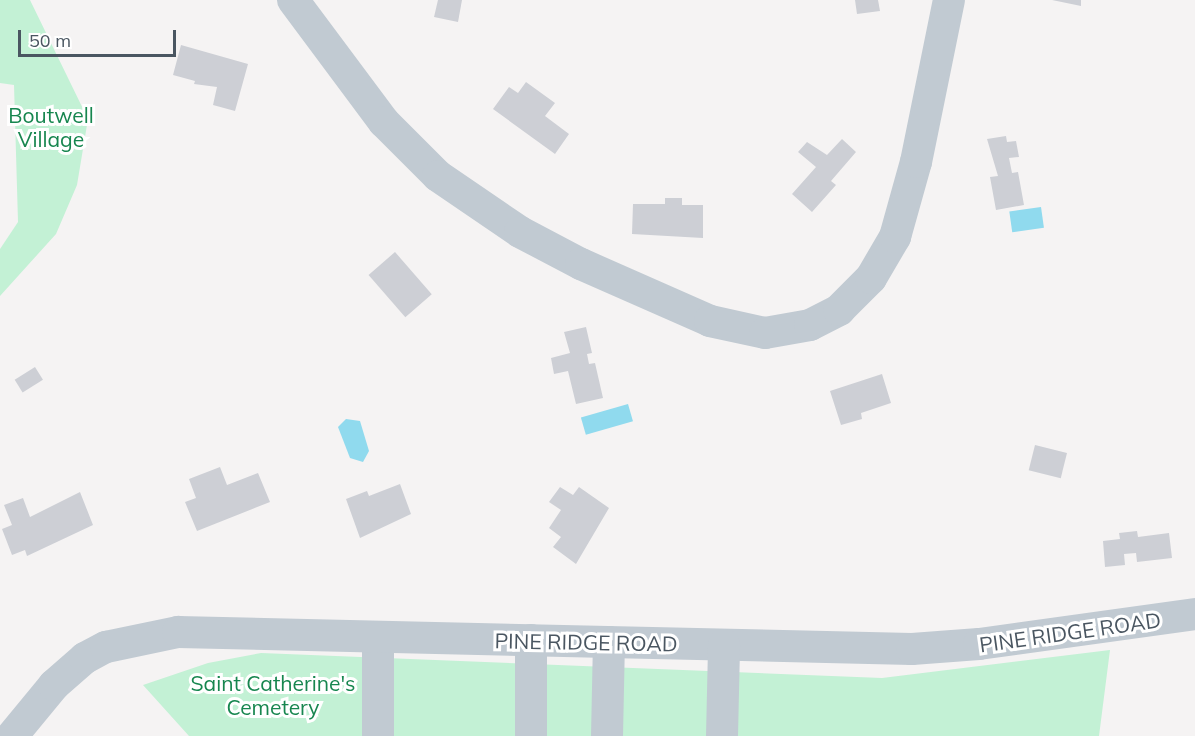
<!DOCTYPE html>
<html>
<head>
<meta charset="utf-8">
<style>
  body { margin:0 }
  #map { position:relative; width:1195px; height:736px; overflow:hidden; background:#f5f3f3; font-family:Mulish,sans-serif }
  div>[style] { position:absolute }
  [style*='--x'] { left:calc(var(--x)*1px); top:calc(var(--y)*1px); width:calc(var(--w)*1px); rotate:calc(var(--a)*1deg) }
  .green>* { inset:0; background:#c3f1d5 }
  .water>* { inset:0; background:#90daee; transform-origin:0 0 }
  .building>* { inset:0; background:#cdcfd5; transform-origin:0 0 }
  .minor>* { height:32px; margin:-16px; padding:0 16px; transform-origin:16px; border-radius:16px; background:#c1cad2 }
  span { translate:-50% -50%; white-space:nowrap; text-align:center; line-height:1.15; -webkit-text-stroke:6px #fff; paint-order:stroke }
  .park-label { font-size:21px; color:#17864f }
  .street-label { font-size:21px; color:#4a5661 }
  .scale { position:absolute; left:18px; top:30px; width:158px; height:27px; box-sizing:border-box; border:3px solid #4a5661; border-top:0; padding-left:8px; font-size:18px; line-height:21px; white-space:nowrap; color:#4a5661; -webkit-text-stroke:4px #fff; paint-order:stroke }
</style>
</head>
<body>
<div id="map">
  <div class="green">
    <i style="clip-path:polygon(0 0,30px 0,88px 119px,77px 185px,56px 234px,0 296px,0 249px,18px 222px,14px 85px,0 83px)"></i>
    <i style="clip-path:polygon(1110px 650px,1099px 736px,189px 736px,143px 685px,208px 663px,261px 653px,882px 678px)"></i>
  </div>
  <div class="water">
    <i style="left:1041px;top:207px;width:21px;height:32px;rotate:82deg"></i>
    <i style="left:628px;top:404px;width:18px;height:49px;rotate:74deg"></i>
    <i style="clip-path:polygon(346px 419px,360px 421px,369px 451px,363px 462px,350px 458px,338px 427px)"></i>
  </div>
  <div class="building">
    <i style="clip-path:polygon(438px 0,462px 0,458px 22px,434px 17px)"></i>
    <i style="clip-path:polygon(855px 0,878px 0,880px 11px,857px 14px)"></i>
    <i style="clip-path:polygon(1052px 0,1081px 0,1081px 6px)"></i>
    <i style="clip-path:polygon(181px 45px,248px 64px,235px 111px,213px 105px,217px 87px,194px 84px,195px 81px,173px 75px)"></i>
    <i style="clip-path:polygon(526px 82px,555px 103px,545px 116px,569px 134px,555px 154px,493px 109px,509px 87px,518px 93px)"></i>
    <i style="clip-path:polygon(1006px 136px,1007px 142px,1016px 141px,1019px 157px,1009px 158px,1012px 173px,1018px 172px,1024px 205px,996px 210px,990px 177px,998px 176px,987px 139px)"></i>
    <i style="clip-path:polygon(842px 139px,856px 152px,831px 181px,836px 185px,812px 212px,792px 194px,816px 167px,798px 152px,807px 142px,827px 155px)"></i>
    <i style="clip-path:polygon(665px 198px,682px 198px,682px 205px,703px 205px,703px 238px,632px 234px,633px 204px,665px 204px)"></i>
    <i style="left:395px;top:252px;width:56px;height:35px;rotate:49deg"></i>
    <i style="clip-path:polygon(586px 327px,592px 353px,587px 354px,589px 364px,595px 363px,603px 398px,576px 404px,568px 371px,554px 374px,551px 358px,570px 353px,564px 332px)"></i>
    <i style="left:35px;top:367px;width:15px;height:24px;rotate:58deg"></i>
    <i style="clip-path:polygon(882px 374px,891px 403px,861px 413px,862px 419px,841px 425px,830px 391px)"></i>
    <i style="left:1035px;top:445px;width:33px;height:26px;rotate:14deg"></i>
    <i style="clip-path:polygon(220px 467px,227px 485px,258px 473px,270px 502px,197px 531px,185px 502px,196px 498px,189px 479px)"></i>
    <i style="clip-path:polygon(400px 484px,411px 514px,360px 538px,346px 499px,367px 491px,369px 496px)"></i>
    <i style="clip-path:polygon(560px 487px,573px 495px,579px 487px,609px 508px,576px 564px,553px 547px,561px 537px,549px 528px,561px 510px,549px 502px)"></i>
    <i style="clip-path:polygon(80px 492px,93px 525px,27px 556px,25px 550px,12px 555px,2px 529px,12px 525px,4px 505px,23px 498px,30px 517px)"></i>
    <i style="clip-path:polygon(1137px 531px,1138px 537px,1169px 533px,1172px 558px,1137px 562px,1136px 553px,1124px 554px,1125px 565px,1105px 567px,1103px 541px,1120px 539px,1119px 533px)"></i>
  </div>
  <div class="minor">
    <i style="--x:293;--y:0;--w:152;--a:53.3"></i>
    <i style="--x:384;--y:122;--w:76;--a:45"></i>
    <i style="--x:438;--y:176;--w:99;--a:34.3"></i>
    <i style="--x:520;--y:232;--w:69;--a:27.7"></i>
    <i style="--x:581;--y:264;--w:141;--a:23.8"></i>
    <i style="--x:710;--y:321;--w:56;--a:12.3"></i>
    <i style="--x:765;--y:333;--w:46;--a:-10.1"></i>
    <i style="--x:810;--y:325;--w:33;--a:-27"></i>
    <i style="--x:839;--y:310;--w:45;--a:-45"></i>
    <i style="--x:871;--y:278;--w:48;--a:-59.7"></i>
    <i style="--x:895;--y:237;--w:78;--a:-74.4"></i>
    <i style="--x:916;--y:162;--w:165;--a:-78.5"></i>
    <i style="--x:378;--y:638;--w:98;--a:90"></i>
    <i style="--x:531;--y:640;--w:96;--a:90"></i>
    <i style="--x:12;--y:736;--w:66;--a:-50.5"></i>
    <i style="--x:54;--y:685;--w:41;--a:-41.1"></i>
    <i style="--x:85;--y:658;--w:24;--a:-28"></i>
    <i style="--x:106;--y:647;--w:74;--a:-11.8"></i>
    <i style="--x:178;--y:632;--w:734;--a:1.33"></i>
    <i style="--x:912;--y:649;--w:67;--a:-4.3"></i>
    <i style="--x:979;--y:644;--w:218;--a:-7.9"></i>
    <i style="--x:607;--y:736;--w:94;--a:-88.8"></i>
    <i style="--x:722;--y:736;--w:91;--a:-88.7"></i>
  </div>
  <div class="park-label">
    <span style="left:51px;top:127px">Boutwell<br>Village</span>
    <span style="left:273px;top:695px">Saint Catherine's<br>Cemetery</span>
  </div>
  <div class="street-label">
    <span style="left:1070px;top:632px;rotate:-8deg">PINE RIDGE ROAD</span>
    <span style="left:586px;top:642px;rotate:1deg">PINE RIDGE ROAD</span>
  </div>
  <div class="scale">50 m</div>
</div>
</body>
</html>
